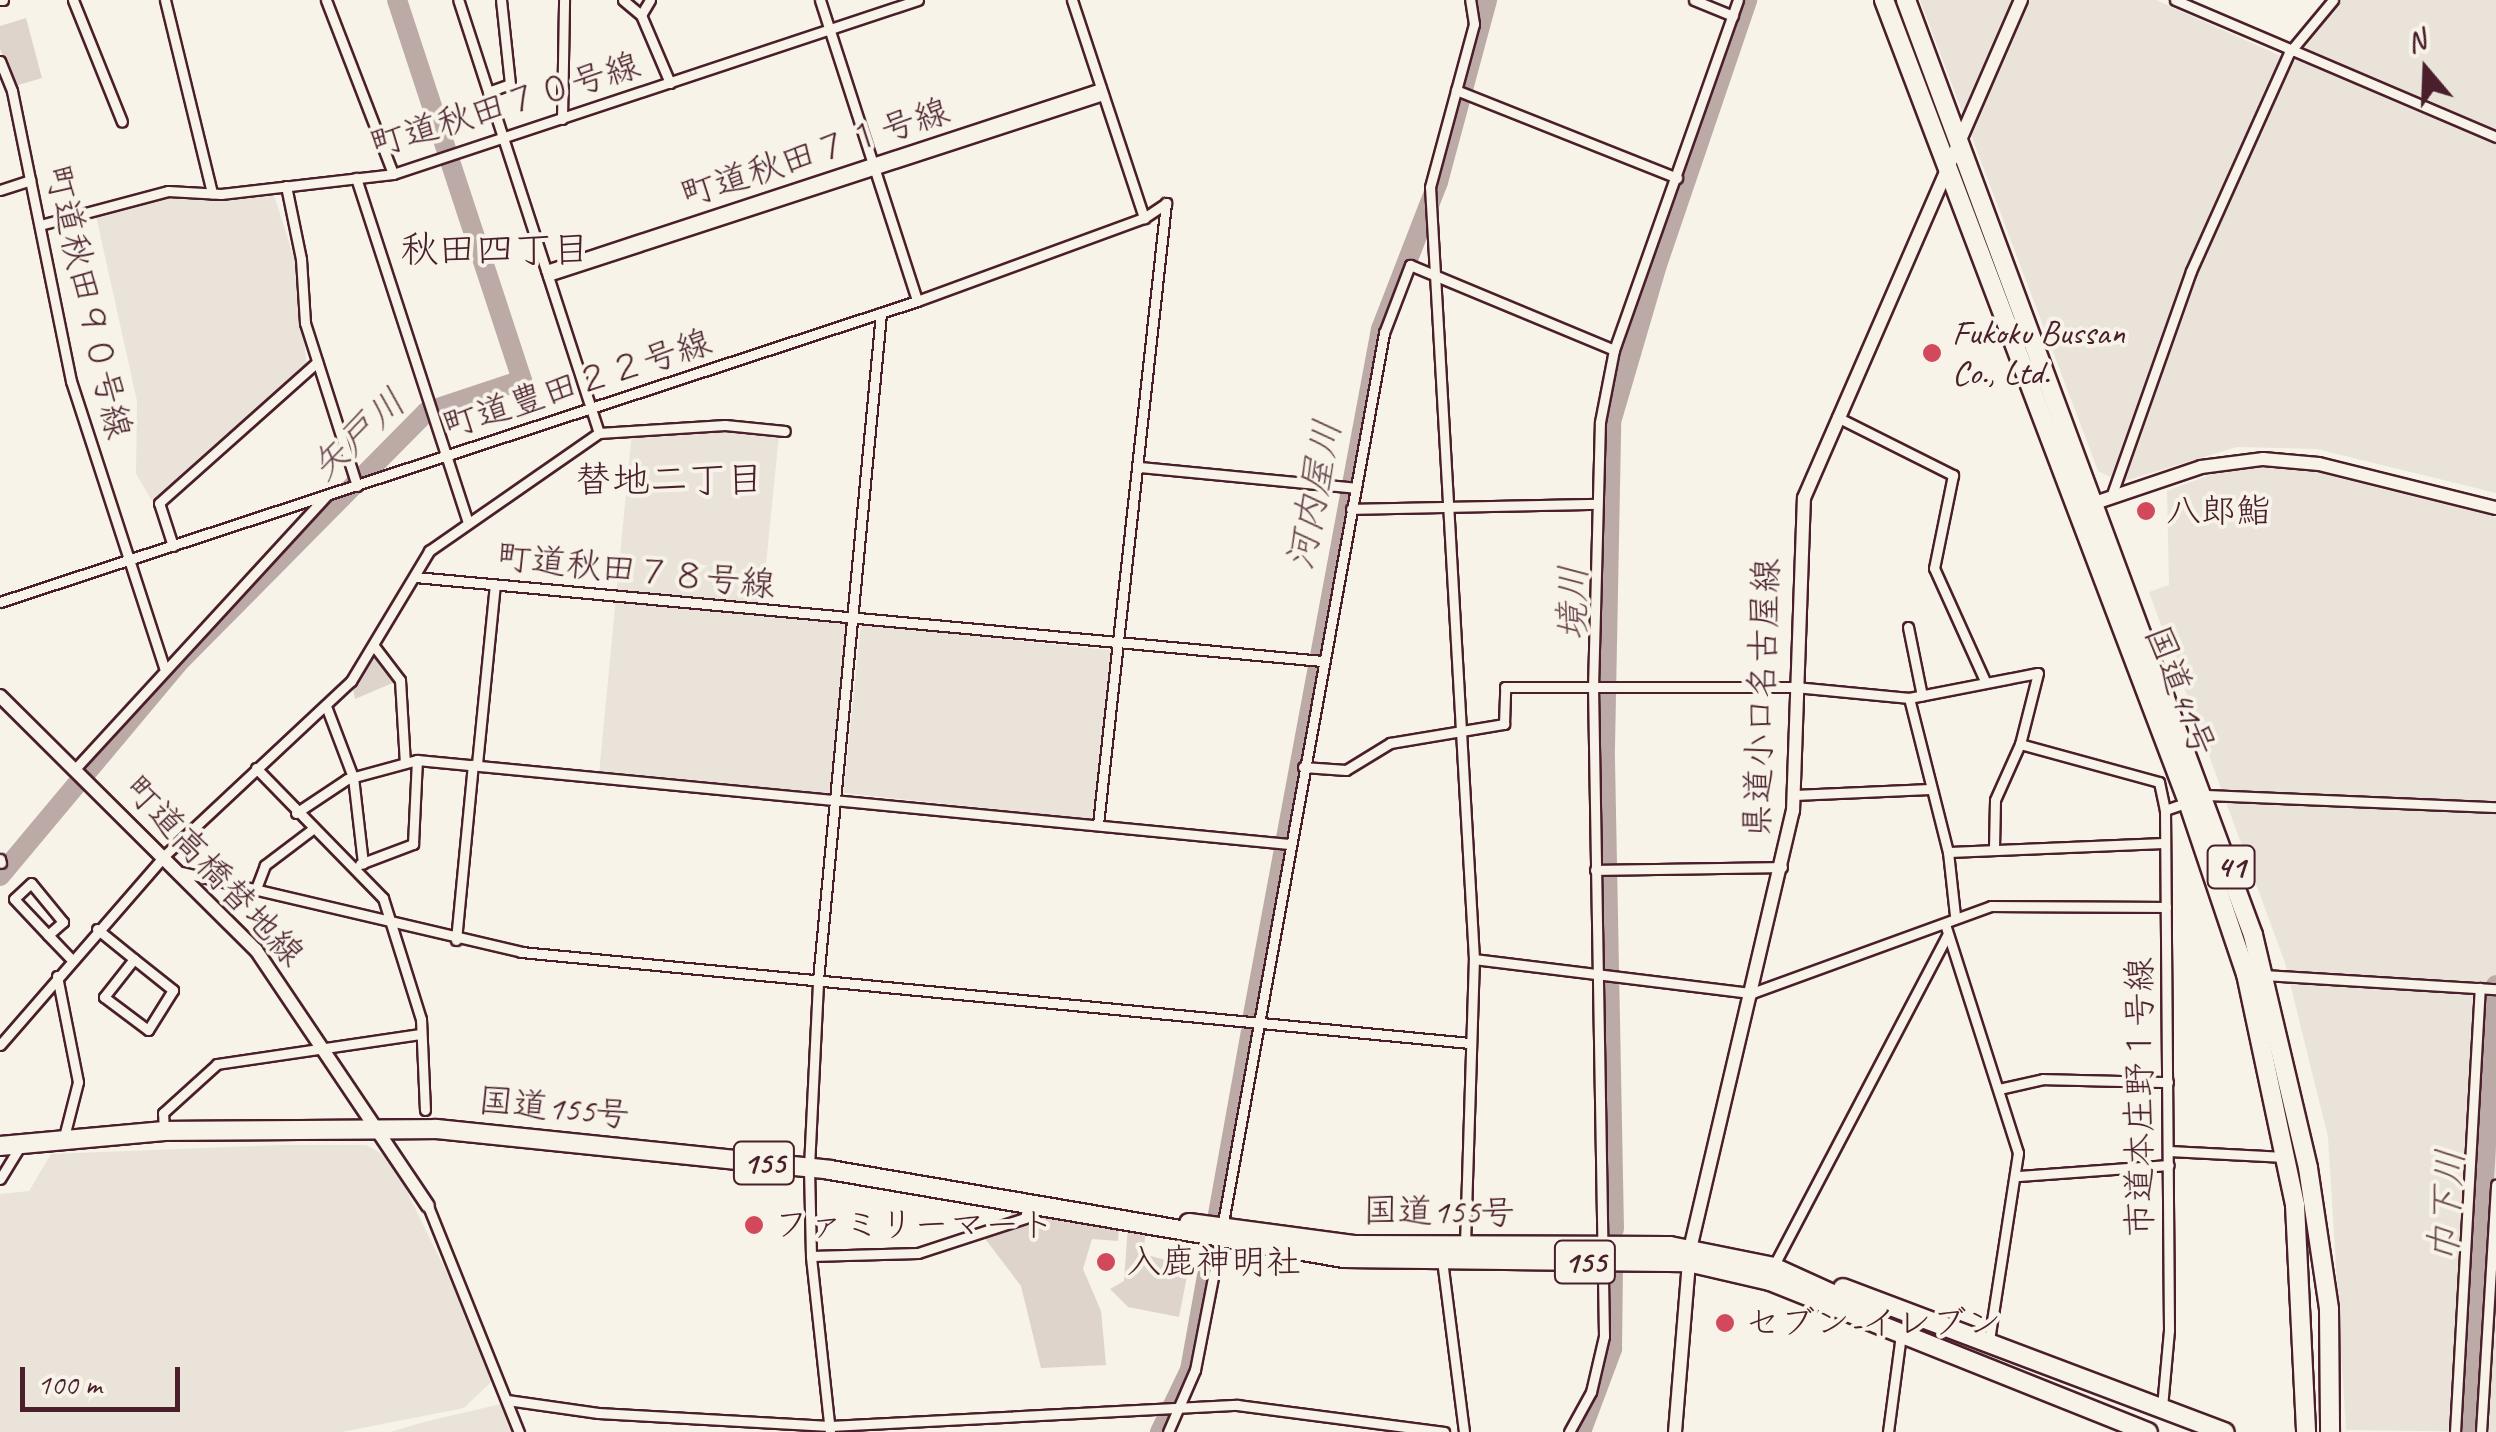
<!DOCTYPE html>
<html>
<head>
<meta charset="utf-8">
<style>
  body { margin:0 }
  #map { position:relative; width:2496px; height:1432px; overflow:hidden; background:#f7f3e8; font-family:Caveat,"Klee One",sans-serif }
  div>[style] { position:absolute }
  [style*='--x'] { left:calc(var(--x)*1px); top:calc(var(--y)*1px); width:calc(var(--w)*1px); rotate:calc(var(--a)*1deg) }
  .built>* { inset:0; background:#eae3da; transform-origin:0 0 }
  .green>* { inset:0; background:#ded4cc }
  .river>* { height:20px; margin:-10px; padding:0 10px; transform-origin:10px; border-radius:10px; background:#bcaaa7 }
  .roads { filter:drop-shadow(2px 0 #4a1f2b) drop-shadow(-2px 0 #4a1f2b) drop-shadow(0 2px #4a1f2b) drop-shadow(0 -2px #4a1f2b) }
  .street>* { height:9px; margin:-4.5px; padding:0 4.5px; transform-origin:4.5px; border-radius:4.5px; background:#f7f3e8 }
  .secondary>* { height:12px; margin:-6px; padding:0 6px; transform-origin:6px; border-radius:6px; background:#f7f3e8 }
  .highway>* { height:18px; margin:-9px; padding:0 9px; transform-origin:9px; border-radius:9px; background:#f7f3e8 }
  .dots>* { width:28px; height:28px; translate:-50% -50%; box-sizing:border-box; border:5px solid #f7f3e8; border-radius:50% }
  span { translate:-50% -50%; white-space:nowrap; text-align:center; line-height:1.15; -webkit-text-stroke:8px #f7f3e8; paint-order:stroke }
  .shield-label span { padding:2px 8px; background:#f7f3e8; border:2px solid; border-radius:8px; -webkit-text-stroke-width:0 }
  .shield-label { font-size:32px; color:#4a1f2b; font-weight:700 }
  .street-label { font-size:35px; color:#4a1f2b }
  .poi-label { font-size:35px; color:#4a1f2b }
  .left { translate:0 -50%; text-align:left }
  .neighbourhood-label { font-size:38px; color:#4a1f2b }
  .water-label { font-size:38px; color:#6c4950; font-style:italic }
  .north { position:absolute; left:2376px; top:20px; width:100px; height:100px; -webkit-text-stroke:8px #f7f3e8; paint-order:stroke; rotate:341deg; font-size:28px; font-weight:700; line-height:40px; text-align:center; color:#4a1f2b }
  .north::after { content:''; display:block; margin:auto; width:35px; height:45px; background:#4a1f2b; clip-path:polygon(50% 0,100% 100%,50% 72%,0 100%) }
  .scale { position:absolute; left:20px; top:1367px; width:160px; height:45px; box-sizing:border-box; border:5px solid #4a1f2b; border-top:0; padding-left:12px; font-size:30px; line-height:35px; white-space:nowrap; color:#4a1f2b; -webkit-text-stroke:8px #f7f3e8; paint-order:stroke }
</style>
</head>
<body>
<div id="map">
  <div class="built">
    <i style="clip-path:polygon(1920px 0,2156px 0,2294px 62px,2342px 0,2496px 0,2496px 493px,2317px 449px,2237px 447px,2121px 482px,2098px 471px)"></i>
    <i style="clip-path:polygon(273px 192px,295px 261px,307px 367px,154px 504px,136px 474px,137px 401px,96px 216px,171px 197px,216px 200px)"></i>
    <i style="clip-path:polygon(712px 430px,779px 435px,761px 614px,847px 622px,831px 796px,599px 774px,632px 431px)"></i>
    <i style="clip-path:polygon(2268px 463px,2327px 470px,2496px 517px,2496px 1432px,2346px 1430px,2328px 1137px,2285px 963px,2149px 592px,2169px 585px,2167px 491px,2223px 470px)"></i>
    <i style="left:861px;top:624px;width:256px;height:170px;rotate:6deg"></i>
    <i style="clip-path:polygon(280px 1145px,366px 1145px,391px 1159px,469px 1318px,492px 1381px,464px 1408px,342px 1432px,0 1432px,0 1194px,29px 1191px,51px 1154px)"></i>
    <i style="clip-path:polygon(501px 1404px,512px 1432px,390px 1432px,428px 1421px)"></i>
  </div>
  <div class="green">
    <i style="clip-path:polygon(26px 18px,42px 78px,15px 86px,0 49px,0 26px)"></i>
    <i style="clip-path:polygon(371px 656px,378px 656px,395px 682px,355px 699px,352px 683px)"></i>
    <i style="clip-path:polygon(1015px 1205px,1119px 1223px,1118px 1241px,1092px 1239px,1083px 1269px,1101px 1311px,1106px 1365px,1041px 1368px,1021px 1286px,983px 1236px,1005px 1226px)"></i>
    <i style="clip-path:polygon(1128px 1225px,1146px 1230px,1143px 1254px,1189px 1266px,1179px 1317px,1128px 1307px,1110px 1289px,1124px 1281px)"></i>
  </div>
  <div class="river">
    <i style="--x:0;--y:876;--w:276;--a:-50.1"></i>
    <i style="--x:177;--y:664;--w:354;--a:-45.3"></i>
    <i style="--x:426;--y:412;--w:101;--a:-18.4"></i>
    <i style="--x:522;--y:380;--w:400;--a:-108.2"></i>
    <i style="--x:1253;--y:1015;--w:698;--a:-79.43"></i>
    <i style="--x:1381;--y:329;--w:158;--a:-68.8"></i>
    <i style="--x:1438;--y:182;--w:188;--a:-74.9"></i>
    <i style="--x:1614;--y:1229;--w:482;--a:-91.1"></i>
    <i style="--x:1605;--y:747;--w:325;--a:-88.9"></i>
    <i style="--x:1611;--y:422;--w:164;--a:-73.7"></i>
    <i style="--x:1657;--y:265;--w:280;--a:-71.2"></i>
    <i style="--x:1160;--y:1432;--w:69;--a:-64.2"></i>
    <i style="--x:1190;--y:1370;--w:343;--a:-79.8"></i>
    <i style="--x:1581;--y:1432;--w:89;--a:-69.5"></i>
    <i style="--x:1612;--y:1349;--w:77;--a:-89.3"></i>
    <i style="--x:2468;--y:1432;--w:448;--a:-86.4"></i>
  </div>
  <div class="roads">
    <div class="street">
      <i style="--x:0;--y:0;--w:3;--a:0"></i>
      <i style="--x:73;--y:0;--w:131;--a:68.1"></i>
      <i style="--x:165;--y:0;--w:199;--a:76.3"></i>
      <i style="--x:326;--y:0;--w:186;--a:68.9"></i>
      <i style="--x:623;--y:0;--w:23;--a:40"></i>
      <i style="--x:650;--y:0;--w:17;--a:121"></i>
      <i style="--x:641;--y:15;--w:74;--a:66.9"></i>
      <i style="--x:820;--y:0;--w:316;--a:72.1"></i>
      <i style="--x:1072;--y:0;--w:230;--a:71.7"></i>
      <i style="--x:1694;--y:0;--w:42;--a:22.3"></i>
      <i style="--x:2175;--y:0;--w:349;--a:23.1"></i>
      <i style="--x:0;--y:61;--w:32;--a:68"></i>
      <i style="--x:12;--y:91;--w:296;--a:78.5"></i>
      <i style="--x:71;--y:381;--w:302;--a:72"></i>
      <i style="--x:1456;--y:90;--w:238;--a:21.7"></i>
      <i style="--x:488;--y:92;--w:23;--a:-20"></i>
      <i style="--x:510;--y:84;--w:84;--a:-96.1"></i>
      <i style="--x:562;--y:119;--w:119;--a:-89"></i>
      <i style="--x:356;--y:178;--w:360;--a:72"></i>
      <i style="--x:286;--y:186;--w:75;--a:78.4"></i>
      <i style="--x:301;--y:259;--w:64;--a:86.4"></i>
      <i style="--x:305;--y:323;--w:171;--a:72.3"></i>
      <i style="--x:0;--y:190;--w:32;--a:-18"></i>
      <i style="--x:40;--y:225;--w:132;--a:-14.9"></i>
      <i style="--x:168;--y:191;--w:53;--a:3.2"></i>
      <i style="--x:221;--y:194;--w:173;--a:-6.6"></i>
      <i style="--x:393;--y:174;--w:553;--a:-18.34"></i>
      <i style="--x:546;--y:270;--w:584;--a:-18.16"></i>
      <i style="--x:548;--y:276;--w:584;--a:-18.06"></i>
      <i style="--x:1837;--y:417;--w:130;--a:26.6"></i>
      <i style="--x:1953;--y:475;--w:95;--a:101.5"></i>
      <i style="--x:1934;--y:568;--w:124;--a:65.7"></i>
      <i style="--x:599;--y:433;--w:126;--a:-3.6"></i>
      <i style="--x:725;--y:425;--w:60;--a:5.7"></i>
      <i style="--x:1139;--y:467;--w:218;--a:5.5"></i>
      <i style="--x:2111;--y:497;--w:240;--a:-70.5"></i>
      <i style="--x:2191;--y:271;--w:239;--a:-65.8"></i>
      <i style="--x:2289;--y:53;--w:69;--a:-50.3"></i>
      <i style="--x:1351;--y:509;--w:245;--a:-1.2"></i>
      <i style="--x:173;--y:546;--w:45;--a:-108"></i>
      <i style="--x:159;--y:503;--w:212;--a:-41.7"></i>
      <i style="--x:415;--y:577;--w:911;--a:5.29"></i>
      <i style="--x:0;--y:602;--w:965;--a:-18.17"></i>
      <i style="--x:917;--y:301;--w:242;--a:-20.1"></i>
      <i style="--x:1144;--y:218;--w:27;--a:-34"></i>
      <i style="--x:1908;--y:627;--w:70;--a:78.5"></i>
      <i style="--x:374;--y:646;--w:43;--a:52.6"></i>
      <i style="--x:400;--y:680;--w:83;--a:86.6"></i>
      <i style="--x:1909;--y:698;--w:159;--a:75.8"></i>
      <i style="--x:1948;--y:852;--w:63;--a:83.7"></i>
      <i style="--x:326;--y:706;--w:76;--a:69.2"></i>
      <i style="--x:353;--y:777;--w:87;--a:83.4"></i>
      <i style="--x:2020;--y:744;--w:144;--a:15.3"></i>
      <i style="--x:2159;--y:782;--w:29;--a:78"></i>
      <i style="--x:477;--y:764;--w:180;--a:-84.3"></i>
      <i style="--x:1303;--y:767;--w:43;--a:4"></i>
      <i style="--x:1346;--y:770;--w:52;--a:-31.5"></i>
      <i style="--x:1390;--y:743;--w:116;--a:-9.5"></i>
      <i style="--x:1504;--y:724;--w:37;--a:-88"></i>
      <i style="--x:1505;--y:687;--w:290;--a:0"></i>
      <i style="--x:1795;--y:687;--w:115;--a:5.5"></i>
      <i style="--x:1909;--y:698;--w:131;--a:-11"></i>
      <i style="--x:2038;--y:673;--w:73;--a:104.2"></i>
      <i style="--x:2020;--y:744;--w:61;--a:114.1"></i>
      <i style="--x:1995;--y:800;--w:47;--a:91.2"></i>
      <i style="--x:256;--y:768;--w:182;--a:45.7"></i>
      <i style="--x:383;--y:898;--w:127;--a:72.6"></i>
      <i style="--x:421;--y:1019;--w:91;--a:87.5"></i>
      <i style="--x:75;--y:769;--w:371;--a:-47.4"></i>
      <i style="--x:1793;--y:795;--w:138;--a:-2.5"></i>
      <i style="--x:2205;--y:795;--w:291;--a:2.4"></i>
      <i style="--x:296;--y:813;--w:61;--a:-33.7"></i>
      <i style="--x:347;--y:779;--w:73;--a:-15.2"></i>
      <i style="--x:417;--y:760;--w:876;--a:5.5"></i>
      <i style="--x:1098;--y:824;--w:625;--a:-83.75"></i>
      <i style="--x:1948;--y:852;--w:217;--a:-2.4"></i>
      <i style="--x:0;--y:859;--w:4;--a:76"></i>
      <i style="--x:360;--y:864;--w:57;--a:-20.7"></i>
      <i style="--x:413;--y:844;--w:84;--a:-87.3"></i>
      <i style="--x:1595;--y:870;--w:187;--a:-0.9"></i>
      <i style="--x:181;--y:872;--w:349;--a:13.2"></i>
      <i style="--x:521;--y:952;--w:952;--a:5.48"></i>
      <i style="--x:257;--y:886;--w:22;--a:-69"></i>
      <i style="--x:265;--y:865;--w:61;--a:-37.1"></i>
      <i style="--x:1945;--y:924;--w:240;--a:72.3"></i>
      <i style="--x:2018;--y:1153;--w:190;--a:98.8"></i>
      <i style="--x:97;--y:929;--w:48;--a:39"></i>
      <i style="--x:134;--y:959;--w:50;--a:38.5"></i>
      <i style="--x:173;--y:990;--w:47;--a:122"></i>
      <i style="--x:148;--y:1030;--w:55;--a:-143.1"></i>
      <i style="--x:104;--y:997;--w:48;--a:-51.7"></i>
      <i style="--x:48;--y:935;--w:20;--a:-41"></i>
      <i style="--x:63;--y:922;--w:50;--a:-129.4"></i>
      <i style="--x:31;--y:883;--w:23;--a:137"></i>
      <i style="--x:14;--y:899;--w:50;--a:46.6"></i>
      <i style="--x:48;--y:935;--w:32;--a:46"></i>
      <i style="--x:456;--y:940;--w:176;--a:-84.5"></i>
      <i style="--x:1474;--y:959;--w:280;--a:7"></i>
      <i style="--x:1752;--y:993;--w:254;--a:-20"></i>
      <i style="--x:1991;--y:906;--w:175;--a:0.3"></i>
      <i style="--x:2264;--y:975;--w:232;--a:3.5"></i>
      <i style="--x:57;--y:976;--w:108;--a:78.8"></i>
      <i style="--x:78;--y:1082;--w:57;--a:104.3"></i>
      <i style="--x:0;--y:1045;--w:252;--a:-49"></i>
      <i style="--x:165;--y:855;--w:255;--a:-43.1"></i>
      <i style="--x:351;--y:681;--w:152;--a:-59"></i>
      <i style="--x:429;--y:551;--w:207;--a:-34.8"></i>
      <i style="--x:599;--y:433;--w:455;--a:-108"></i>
      <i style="--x:1999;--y:1089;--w:45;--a:-12.8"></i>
      <i style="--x:2043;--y:1079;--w:125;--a:1.4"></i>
      <i style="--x:164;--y:1131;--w:18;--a:-93"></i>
      <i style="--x:163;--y:1113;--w:73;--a:-42.2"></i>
      <i style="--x:217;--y:1064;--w:206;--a:-8.4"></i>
      <i style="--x:2169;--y:1151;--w:116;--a:3"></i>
      <i style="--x:2019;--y:1176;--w:150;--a:-4.2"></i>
      <i style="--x:0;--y:1179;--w:42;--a:-58.6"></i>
      <i style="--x:428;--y:1206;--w:244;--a:68.1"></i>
      <i style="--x:1222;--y:1228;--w:910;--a:-79.74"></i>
      <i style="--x:1384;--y:333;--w:73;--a:-69.1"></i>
      <i style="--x:1410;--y:265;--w:221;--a:22.6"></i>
      <i style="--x:1465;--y:1244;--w:285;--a:-88.2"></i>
      <i style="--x:1474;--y:959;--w:773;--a:-93.26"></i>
      <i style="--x:1430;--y:187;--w:169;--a:-74.9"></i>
      <i style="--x:1474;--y:24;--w:24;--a:-99"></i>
      <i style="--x:811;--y:1256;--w:107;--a:-1.6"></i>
      <i style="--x:918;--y:1253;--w:113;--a:-18.1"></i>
      <i style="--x:1025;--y:1218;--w:17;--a:-77"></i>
      <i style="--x:1442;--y:1260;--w:173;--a:82.7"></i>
      <i style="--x:1773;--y:1267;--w:374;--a:-62.3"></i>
      <i style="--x:507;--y:1400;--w:92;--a:8.1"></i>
      <i style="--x:598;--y:1413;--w:232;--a:3.2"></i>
      <i style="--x:830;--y:1426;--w:408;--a:-3"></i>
      <i style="--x:1237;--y:1405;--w:209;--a:7.4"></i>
      <i style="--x:2162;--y:1407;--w:77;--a:-84.8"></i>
      <i style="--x:2169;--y:1330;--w:520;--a:-90.44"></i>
      <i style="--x:2165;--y:810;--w:24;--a:-19"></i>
      <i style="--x:830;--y:1432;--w:177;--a:-96.2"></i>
      <i style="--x:811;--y:1256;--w:89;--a:-91.3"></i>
      <i style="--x:809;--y:1167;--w:187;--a:-87.2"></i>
      <i style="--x:818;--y:980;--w:670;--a:-84.6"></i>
      <i style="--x:1168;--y:1432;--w:68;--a:-66.5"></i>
      <i style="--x:1195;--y:1370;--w:131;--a:-79"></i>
      <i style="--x:1569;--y:1432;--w:46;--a:-61.2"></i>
      <i style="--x:1591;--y:1392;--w:57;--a:-76.9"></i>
      <i style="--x:1604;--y:1336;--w:648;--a:-90.97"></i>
      <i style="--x:1593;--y:688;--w:266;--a:-88.5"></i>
      <i style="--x:1600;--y:422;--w:73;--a:-79"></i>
      <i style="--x:1614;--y:350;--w:371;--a:-70.5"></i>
      <i style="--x:1888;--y:1432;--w:98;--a:-82.4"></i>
      <i style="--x:2455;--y:1432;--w:445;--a:-86.8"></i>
      <i style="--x:2481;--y:1432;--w:248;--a:-86.5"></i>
    </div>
    <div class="secondary">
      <i style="--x:2086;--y:506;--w:121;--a:-18.7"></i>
      <i style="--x:2201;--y:467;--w:63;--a:-7.4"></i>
      <i style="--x:2263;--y:459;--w:56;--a:5.1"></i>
      <i style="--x:2319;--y:464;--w:182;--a:14"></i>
      <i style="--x:0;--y:696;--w:361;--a:44.8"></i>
      <i style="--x:256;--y:950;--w:308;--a:56.1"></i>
      <i style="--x:1675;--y:1432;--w:184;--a:-85.3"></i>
      <i style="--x:1690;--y:1249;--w:450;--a:-76.8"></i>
      <i style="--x:1793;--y:811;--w:313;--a:-88"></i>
      <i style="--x:1804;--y:498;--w:543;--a:-66.46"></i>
    </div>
    <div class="highway">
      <i style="--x:1884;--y:0;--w:858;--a:69.24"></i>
      <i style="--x:2188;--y:802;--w:182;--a:71.4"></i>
      <i style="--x:2246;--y:974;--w:236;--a:78"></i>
      <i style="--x:2295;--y:1205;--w:227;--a:87.2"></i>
      <i style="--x:1906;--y:0;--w:997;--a:69.64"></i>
      <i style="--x:2253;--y:935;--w:239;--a:76.7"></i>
      <i style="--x:2308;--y:1168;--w:143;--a:81.5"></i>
      <i style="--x:2329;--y:1309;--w:123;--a:89.5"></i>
      <i style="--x:0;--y:1146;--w:165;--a:-5.2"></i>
      <i style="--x:164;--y:1131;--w:272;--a:-0.4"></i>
      <i style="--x:436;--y:1129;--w:396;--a:5.9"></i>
      <i style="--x:830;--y:1170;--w:521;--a:9.72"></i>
      <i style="--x:1344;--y:1258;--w:344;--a:0.7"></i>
      <i style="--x:1688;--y:1262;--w:84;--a:13"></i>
      <i style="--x:1770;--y:1281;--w:407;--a:21.8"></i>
      <i style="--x:1189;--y:1223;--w:166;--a:7.6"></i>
      <i style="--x:1354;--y:1245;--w:316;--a:0.2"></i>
      <i style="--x:1670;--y:1246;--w:105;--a:11.5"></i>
      <i style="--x:1773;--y:1267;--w:116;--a:24.4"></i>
      <i style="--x:1843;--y:1288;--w:408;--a:20.7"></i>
    </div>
  </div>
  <div class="dots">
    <i style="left:1932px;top:353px;background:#d1495b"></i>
    <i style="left:2146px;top:511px;background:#d1495b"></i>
    <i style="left:754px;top:1225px;background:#d1495b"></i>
    <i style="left:1106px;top:1262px;background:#d1495b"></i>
    <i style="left:1725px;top:1323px;background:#d1495b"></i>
  </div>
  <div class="shield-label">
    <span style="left:2231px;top:867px">41</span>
    <span style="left:764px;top:1163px">155</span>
    <span style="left:1585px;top:1262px">155</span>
  </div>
  <div class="street-label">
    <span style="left:505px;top:105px;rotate:-17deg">町道秋田７０号線</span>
    <span style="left:815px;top:153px;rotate:-18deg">町道秋田７１号線</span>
    <span style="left:88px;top:302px;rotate:77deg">町道秋田９０号線</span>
    <span style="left:577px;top:384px;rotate:-18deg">町道豊田２２号線</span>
    <span style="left:636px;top:571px;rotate:6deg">町道秋田７８号線</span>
    <span style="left:2180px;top:691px;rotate:69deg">国道41号</span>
    <span style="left:1762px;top:698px;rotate:-88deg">県道小口名古屋線</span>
    <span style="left:214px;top:871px;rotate:47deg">町道高橋替地線</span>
    <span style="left:2140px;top:1097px;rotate:-90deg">市道本庄野１号線</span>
    <span style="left:554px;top:1108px;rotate:6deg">国道155号</span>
    <span style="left:1439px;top:1212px;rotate:1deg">国道155号</span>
  </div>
  <div class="poi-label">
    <span class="left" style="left:1952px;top:353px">Fukoku Bussan<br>Co., Ltd.</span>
    <span class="left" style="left:2166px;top:511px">八郎鮨</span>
    <span class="left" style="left:774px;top:1225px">ファミリーマート</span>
    <span class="left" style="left:1126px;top:1262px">入鹿神明社</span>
    <span class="left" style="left:1745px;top:1323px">セブン-イレブン</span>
  </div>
  <div class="neighbourhood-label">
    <span style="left:495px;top:250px">秋田四丁目</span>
    <span style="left:669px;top:480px">替地二丁目</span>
  </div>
  <div class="water-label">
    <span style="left:358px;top:435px;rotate:-43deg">矢戸川</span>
    <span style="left:1314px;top:495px;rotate:-79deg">河内屋川</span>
    <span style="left:1573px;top:603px;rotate:-89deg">境川</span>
    <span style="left:2447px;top:1206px;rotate:-86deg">巾下川</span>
  </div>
  <div class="north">N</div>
  <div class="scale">100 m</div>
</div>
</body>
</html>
